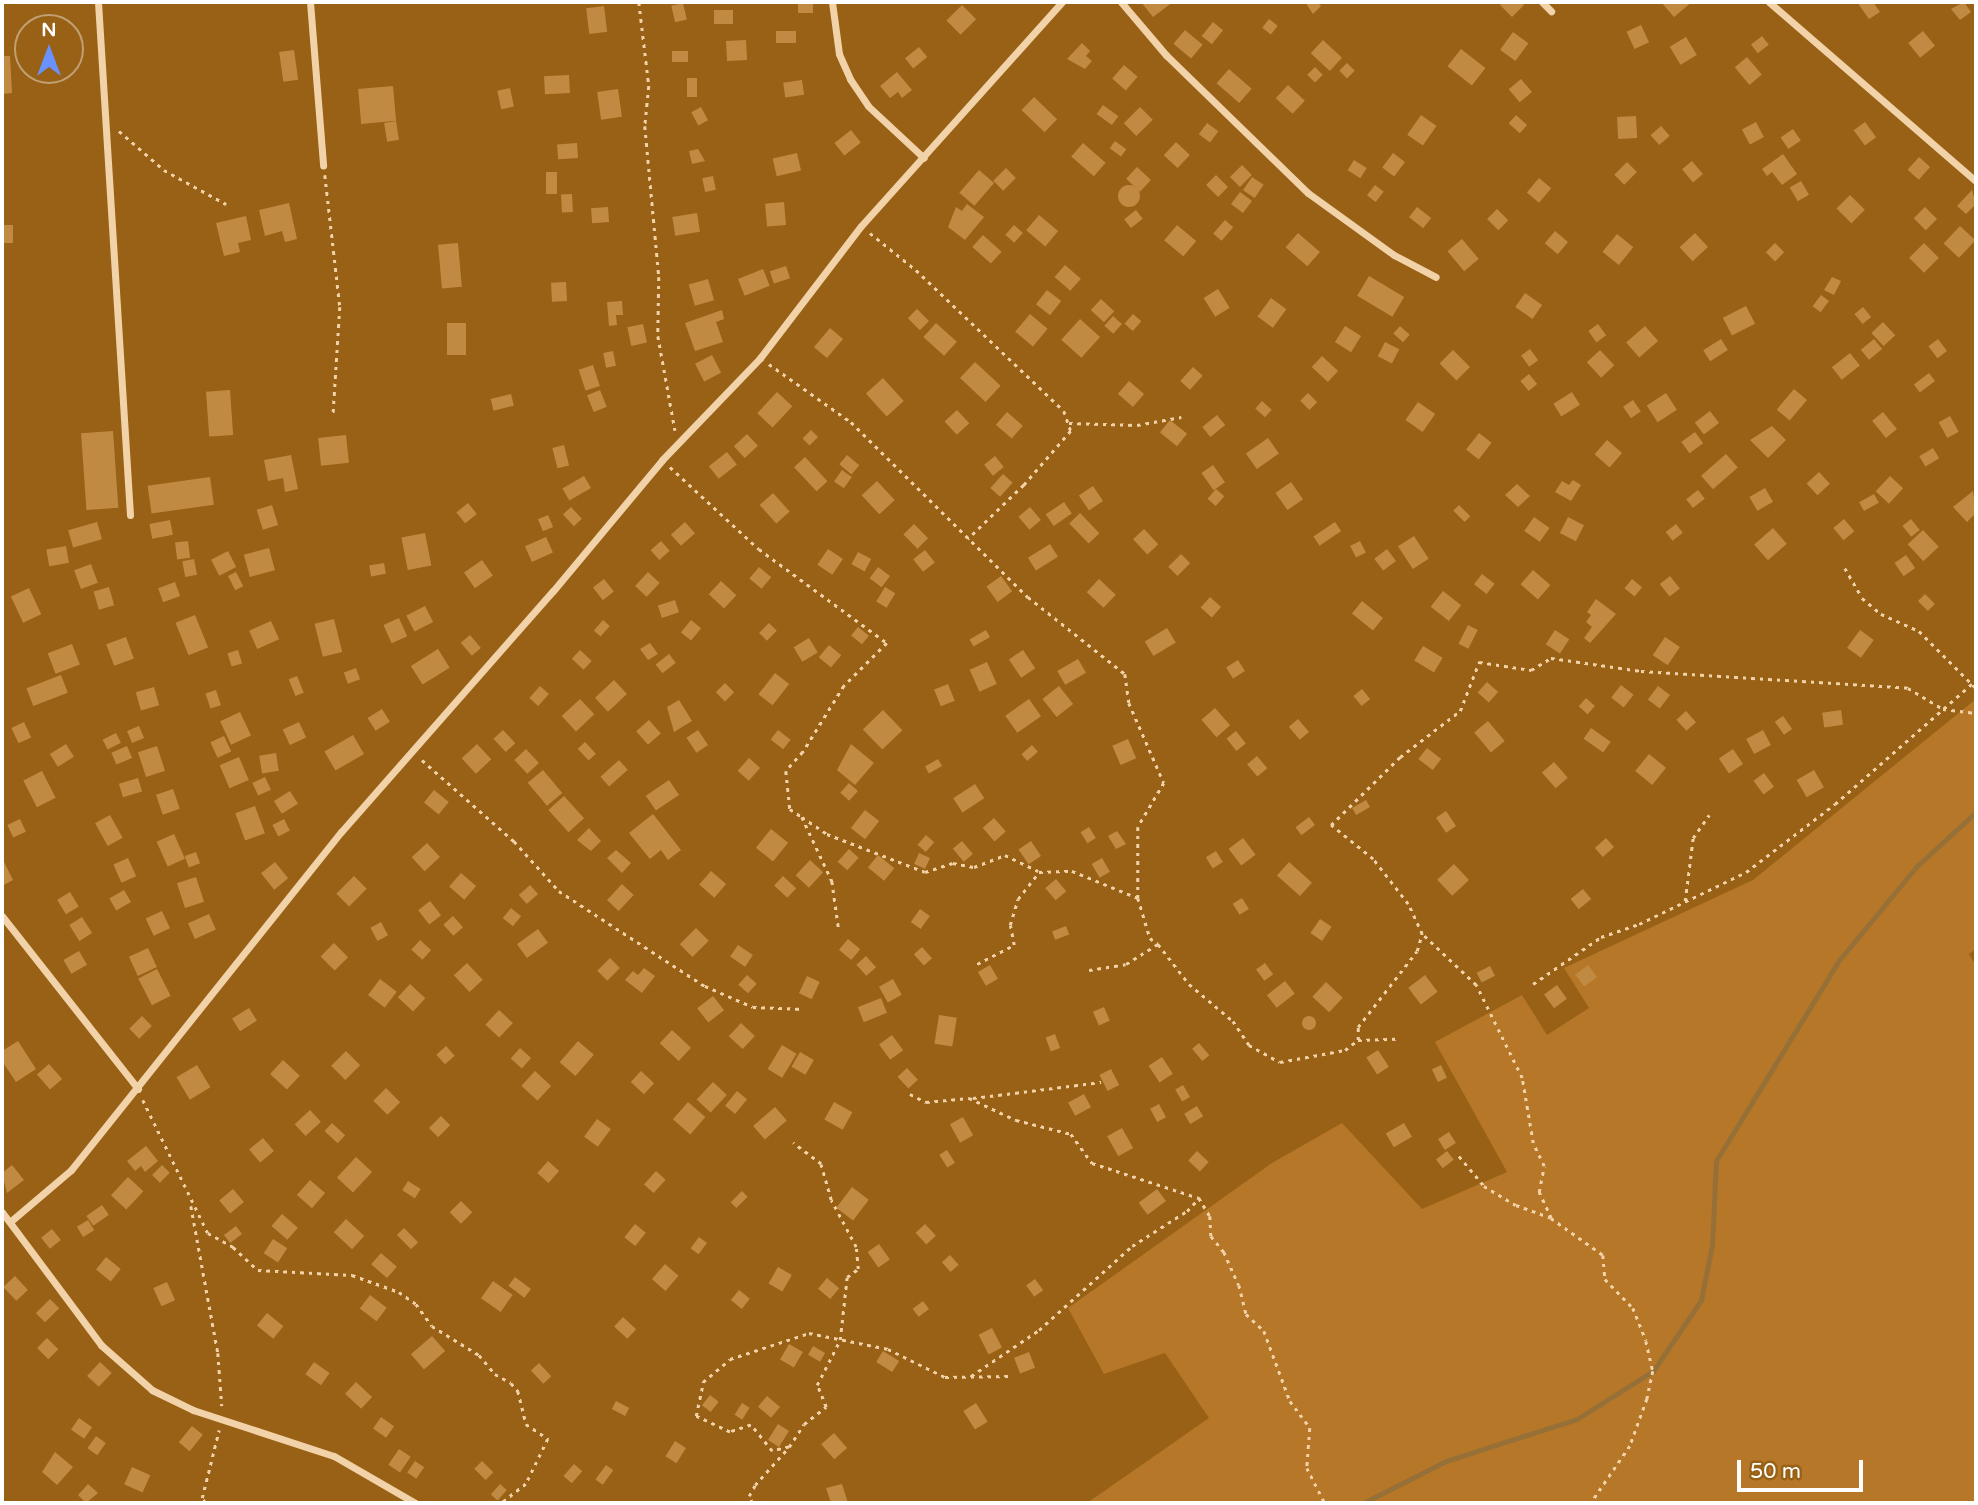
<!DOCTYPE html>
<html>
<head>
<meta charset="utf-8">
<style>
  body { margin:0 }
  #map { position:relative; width:1978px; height:1505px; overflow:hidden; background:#986115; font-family:"Varela Round",sans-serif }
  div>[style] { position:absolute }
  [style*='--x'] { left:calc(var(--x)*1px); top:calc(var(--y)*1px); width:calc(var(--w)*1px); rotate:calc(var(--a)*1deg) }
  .green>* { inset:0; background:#b67828 }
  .stream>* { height:5px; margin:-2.5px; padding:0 2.5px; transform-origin:2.5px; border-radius:2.5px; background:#977038 }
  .building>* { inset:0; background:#c18a42; transform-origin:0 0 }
  .round { border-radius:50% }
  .path>* { height:2.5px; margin-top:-1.25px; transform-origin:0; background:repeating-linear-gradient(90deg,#f2d2a8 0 3.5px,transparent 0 8.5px) }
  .minor>* { height:7px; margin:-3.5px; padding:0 3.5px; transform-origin:3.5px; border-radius:3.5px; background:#f2d2a8 }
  span { translate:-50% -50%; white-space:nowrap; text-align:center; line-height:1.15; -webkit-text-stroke:5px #986115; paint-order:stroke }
  .frame { position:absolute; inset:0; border:4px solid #fff; pointer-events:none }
  .north { position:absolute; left:14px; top:14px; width:70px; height:70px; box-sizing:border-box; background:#986115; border:2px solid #c1a073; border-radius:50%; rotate:0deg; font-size:19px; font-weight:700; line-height:28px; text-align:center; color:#fff }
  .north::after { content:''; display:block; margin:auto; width:24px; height:32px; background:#6992ff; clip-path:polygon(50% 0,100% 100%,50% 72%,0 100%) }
  .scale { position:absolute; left:1737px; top:1460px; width:126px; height:32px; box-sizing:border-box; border:4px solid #fff; border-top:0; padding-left:9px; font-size:21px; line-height:24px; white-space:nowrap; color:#fff; -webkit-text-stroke:5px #986115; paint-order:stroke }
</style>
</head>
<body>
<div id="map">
  <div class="green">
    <i style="clip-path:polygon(1976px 699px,1976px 949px,1969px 954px,1976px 966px,1976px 1503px,1087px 1503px,1209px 1418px,1165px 1353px,1104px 1374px,1068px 1308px,1272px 1163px,1342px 1123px,1422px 1209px,1507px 1172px,1435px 1042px,1522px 995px,1547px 1035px,1589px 1008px,1564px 968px,1753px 880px)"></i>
  </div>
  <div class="stream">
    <i style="--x:1363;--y:1503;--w:93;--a:-26.8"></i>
    <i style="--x:1446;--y:1461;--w:138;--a:-17.8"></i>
    <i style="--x:1577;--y:1419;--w:90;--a:-32.3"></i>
    <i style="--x:1653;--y:1371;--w:86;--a:-55.9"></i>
    <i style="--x:1701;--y:1300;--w:56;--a:-78.7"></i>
    <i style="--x:1712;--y:1245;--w:84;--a:-87.3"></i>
    <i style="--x:1716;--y:1161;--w:237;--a:-58.5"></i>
    <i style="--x:1840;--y:959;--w:121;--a:-50.4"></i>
    <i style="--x:1917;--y:866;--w:80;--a:-42.5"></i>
  </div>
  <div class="building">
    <i style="left:798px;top:2px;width:15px;height:11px"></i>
    <i style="clip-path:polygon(1141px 2px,1173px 2px,1153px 17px)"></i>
    <i style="clip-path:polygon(1305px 2px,1317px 2px,1321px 6px,1313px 14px)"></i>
    <i style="clip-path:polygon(1503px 2px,1521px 2px,1524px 5px,1512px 17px,1500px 5px)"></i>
    <i style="clip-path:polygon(1661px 2px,1692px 2px,1674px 17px)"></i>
    <i style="clip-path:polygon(1857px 2px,1873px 2px,1880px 12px,1869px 19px)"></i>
    <i style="clip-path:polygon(1964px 2px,1971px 12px,1960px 20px,1951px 9px)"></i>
    <i style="left:683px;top:3px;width:17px;height:12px;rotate:77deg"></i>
    <i style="left:962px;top:5px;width:20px;height:22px;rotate:45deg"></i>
    <i style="left:604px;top:6px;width:26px;height:18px;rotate:83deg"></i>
    <i style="left:714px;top:10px;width:19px;height:14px"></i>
    <i style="left:1269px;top:19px;width:11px;height:11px;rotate:38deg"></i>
    <i style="left:1213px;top:22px;width:13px;height:18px;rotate:39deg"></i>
    <i style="left:1641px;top:25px;width:19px;height:16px;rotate:65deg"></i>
    <i style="left:1185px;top:30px;width:23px;height:18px;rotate:40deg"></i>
    <i style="left:776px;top:31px;width:20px;height:12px"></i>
    <i style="left:1923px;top:31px;width:19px;height:19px;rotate:51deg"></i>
    <i style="left:1513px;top:32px;width:19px;height:22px;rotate:36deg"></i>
    <i style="left:1762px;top:36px;width:11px;height:14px;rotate:52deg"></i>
    <i style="left:1686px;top:37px;width:21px;height:19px;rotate:59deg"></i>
    <i style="left:746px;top:40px;width:20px;height:20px;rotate:87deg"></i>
    <i style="left:1323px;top:40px;width:26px;height:18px;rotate:43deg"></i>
    <i style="clip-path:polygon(1082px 43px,1090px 51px,1086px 56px,1092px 61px,1085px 69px,1067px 59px)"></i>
    <i style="left:919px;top:47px;width:13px;height:18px;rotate:51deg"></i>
    <i style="left:1461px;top:49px;width:31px;height:22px;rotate:38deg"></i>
    <i style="left:294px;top:50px;width:30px;height:15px;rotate:82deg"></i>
    <i style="left:672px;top:51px;width:16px;height:11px"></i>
    <i style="clip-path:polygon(2px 56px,10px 56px,12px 93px,2px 94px)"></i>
    <i style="left:1747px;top:57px;width:23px;height:16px;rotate:50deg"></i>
    <i style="left:1347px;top:63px;width:11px;height:11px;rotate:45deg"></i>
    <i style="left:1124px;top:65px;width:18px;height:18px;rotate:41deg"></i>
    <i style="left:1315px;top:67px;width:11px;height:11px;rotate:45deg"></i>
    <i style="left:1229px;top:69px;width:30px;height:19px;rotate:41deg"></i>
    <i style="clip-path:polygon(897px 72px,912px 90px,902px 98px,898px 92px,890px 98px,880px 86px)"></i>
    <i style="left:569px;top:75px;width:18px;height:25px;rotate:87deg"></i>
    <i style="left:687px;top:78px;width:10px;height:19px"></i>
    <i style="left:1521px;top:79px;width:17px;height:16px;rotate:50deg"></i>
    <i style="left:802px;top:80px;width:15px;height:19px;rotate:82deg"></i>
    <i style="left:1288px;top:85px;width:23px;height:18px;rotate:43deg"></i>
    <i style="left:393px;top:86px;width:35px;height:35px;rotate:85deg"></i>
    <i style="left:510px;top:88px;width:19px;height:13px;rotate:78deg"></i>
    <i style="left:618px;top:89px;width:28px;height:21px;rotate:82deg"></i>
    <i style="left:1034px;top:97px;width:32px;height:18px;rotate:44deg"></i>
    <i style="left:1103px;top:105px;width:19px;height:11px;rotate:36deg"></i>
    <i style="left:701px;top:107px;width:15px;height:11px;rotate:62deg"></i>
    <i style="left:1140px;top:107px;width:18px;height:23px;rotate:45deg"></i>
    <i style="left:1421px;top:115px;width:19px;height:24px;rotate:35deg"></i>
    <i style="left:1516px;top:115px;width:15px;height:11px;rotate:42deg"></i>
    <i style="left:1636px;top:116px;width:22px;height:19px;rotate:87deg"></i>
    <i style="left:396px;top:121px;width:19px;height:12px;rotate:81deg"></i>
    <i style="left:1756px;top:122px;width:17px;height:16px;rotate:62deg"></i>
    <i style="left:1865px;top:122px;width:19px;height:14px;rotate:54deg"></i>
    <i style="left:1207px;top:123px;width:14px;height:14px;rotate:36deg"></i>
    <i style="left:1661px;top:126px;width:13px;height:14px;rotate:48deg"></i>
    <i style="left:1793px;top:129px;width:14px;height:15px;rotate:56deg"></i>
    <i style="left:851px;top:130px;width:16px;height:21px;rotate:52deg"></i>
    <i style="left:1115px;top:141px;width:14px;height:9px;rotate:36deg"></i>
    <i style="left:1176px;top:142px;width:19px;height:18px;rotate:43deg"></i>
    <i style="left:577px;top:143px;width:15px;height:20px;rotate:86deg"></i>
    <i style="left:1083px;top:143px;width:30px;height:18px;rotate:41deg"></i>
    <i style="clip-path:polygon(698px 149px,705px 161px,692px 164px,689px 151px)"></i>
    <i style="left:797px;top:153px;width:18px;height:25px;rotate:77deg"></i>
    <i style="left:1393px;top:153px;width:15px;height:18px;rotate:37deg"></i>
    <i style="clip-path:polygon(1783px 154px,1797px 174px,1782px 185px,1772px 172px,1767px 176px,1762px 169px)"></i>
    <i style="left:1919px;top:157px;width:15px;height:17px;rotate:42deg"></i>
    <i style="left:1354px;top:160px;width:15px;height:12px;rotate:32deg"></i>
    <i style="left:1692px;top:161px;width:17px;height:13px;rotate:50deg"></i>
    <i style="left:1627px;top:162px;width:14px;height:18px;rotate:45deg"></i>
    <i style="left:1242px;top:165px;width:14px;height:17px;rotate:45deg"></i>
    <i style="left:1137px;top:167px;width:19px;height:16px;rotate:43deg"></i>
    <i style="left:1006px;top:168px;width:14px;height:18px;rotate:45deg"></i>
    <i style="left:979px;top:170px;width:20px;height:30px;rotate:41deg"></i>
    <i style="left:546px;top:172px;width:11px;height:22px"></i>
    <i style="left:1216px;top:175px;width:17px;height:14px;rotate:45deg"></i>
    <i style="left:713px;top:176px;width:14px;height:11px;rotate:78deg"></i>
    <i style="left:1252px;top:177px;width:14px;height:16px;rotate:34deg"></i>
    <i style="left:1539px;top:178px;width:16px;height:19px;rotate:40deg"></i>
    <i style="left:1801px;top:181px;width:16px;height:13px;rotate:60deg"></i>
    <i class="round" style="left:1118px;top:185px;width:22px;height:22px"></i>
    <i style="left:1375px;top:185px;width:11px;height:13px;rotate:38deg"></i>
    <i style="clip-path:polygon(1972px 190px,1976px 204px,1966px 214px,1957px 206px)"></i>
    <i style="left:1240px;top:192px;width:15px;height:15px;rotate:37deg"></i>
    <i style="left:572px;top:194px;width:18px;height:11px;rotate:87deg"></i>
    <i style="left:1850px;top:195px;width:21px;height:19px;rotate:45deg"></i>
    <i style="left:784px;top:202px;width:23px;height:19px;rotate:85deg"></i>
    <i style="clip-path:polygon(289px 203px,297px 239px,285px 242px,282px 231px,265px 236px,259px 210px)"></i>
    <i style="clip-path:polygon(967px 204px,984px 217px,965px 240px,948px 227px,956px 207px,962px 211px)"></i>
    <i style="left:608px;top:207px;width:15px;height:17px;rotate:86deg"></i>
    <i style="left:1417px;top:207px;width:18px;height:13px;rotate:38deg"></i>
    <i style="left:1925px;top:207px;width:17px;height:16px;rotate:45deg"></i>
    <i style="left:1497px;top:209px;width:16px;height:14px;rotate:45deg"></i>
    <i style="left:1136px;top:210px;width:11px;height:15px;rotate:52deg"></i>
    <i style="left:697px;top:213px;width:19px;height:25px;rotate:81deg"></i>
    <i style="left:1039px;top:215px;width:25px;height:20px;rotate:40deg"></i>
    <i style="clip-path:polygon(246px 216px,251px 240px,238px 243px,240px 252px,224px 256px,216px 223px)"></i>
    <i style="left:1225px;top:220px;width:11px;height:18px;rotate:41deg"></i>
    <i style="left:2px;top:225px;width:11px;height:18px"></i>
    <i style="left:1014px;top:225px;width:12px;height:13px;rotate:42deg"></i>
    <i style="left:1177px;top:225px;width:25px;height:20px;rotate:40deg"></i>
    <i style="left:1960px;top:226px;width:21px;height:24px;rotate:43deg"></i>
    <i style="left:1555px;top:231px;width:17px;height:16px;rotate:40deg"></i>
    <i style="left:1298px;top:233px;width:29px;height:19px;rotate:41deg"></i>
    <i style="left:1695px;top:233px;width:19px;height:21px;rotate:47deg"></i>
    <i style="left:1617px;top:234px;width:21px;height:23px;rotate:39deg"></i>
    <i style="left:983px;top:235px;width:25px;height:16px;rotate:42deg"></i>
    <i style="left:1462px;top:239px;width:26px;height:19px;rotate:50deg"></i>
    <i style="left:458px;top:243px;width:44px;height:20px;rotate:85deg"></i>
    <i style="left:1775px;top:243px;width:13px;height:13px;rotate:45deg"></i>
    <i style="left:1924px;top:243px;width:21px;height:21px;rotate:45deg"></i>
    <i style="left:1065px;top:265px;width:21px;height:16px;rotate:41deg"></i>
    <i style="left:786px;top:266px;width:13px;height:17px;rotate:72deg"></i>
    <i style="left:763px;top:269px;width:18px;height:27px;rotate:68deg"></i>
    <i style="left:1369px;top:276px;width:41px;height:23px;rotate:31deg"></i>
    <i style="clip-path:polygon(1832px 277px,1841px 281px,1834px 295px,1824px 290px)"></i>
    <i style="left:708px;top:279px;width:22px;height:20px;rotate:74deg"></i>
    <i style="left:566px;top:282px;width:19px;height:15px;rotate:87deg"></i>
    <i style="left:1218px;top:289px;width:22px;height:17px;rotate:58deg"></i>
    <i style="left:1047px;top:290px;width:18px;height:18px;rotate:38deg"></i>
    <i style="left:1525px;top:293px;width:21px;height:17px;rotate:35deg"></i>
    <i style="left:1821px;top:295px;width:10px;height:14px;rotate:37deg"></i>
    <i style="left:1271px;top:298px;width:19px;height:23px;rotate:36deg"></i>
    <i style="left:1101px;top:299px;width:18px;height:15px;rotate:43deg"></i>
    <i style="clip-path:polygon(622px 301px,623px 315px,616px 315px,617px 325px,609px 326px,607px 302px)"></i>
    <i style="left:1746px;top:306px;width:20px;height:26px;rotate:63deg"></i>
    <i style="left:1863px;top:307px;width:13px;height:11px;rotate:51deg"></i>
    <i style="left:917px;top:309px;width:17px;height:13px;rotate:45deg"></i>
    <i style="clip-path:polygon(722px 310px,724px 319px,716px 322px,723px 342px,695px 351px,685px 323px)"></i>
    <i style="left:1030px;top:314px;width:23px;height:23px;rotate:40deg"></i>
    <i style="left:1133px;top:314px;width:11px;height:13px;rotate:41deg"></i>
    <i style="left:1113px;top:316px;width:12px;height:13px;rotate:42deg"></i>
    <i style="left:1080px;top:319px;width:27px;height:28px;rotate:42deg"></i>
    <i style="left:1883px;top:322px;width:18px;height:16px;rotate:47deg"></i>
    <i style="left:447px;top:323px;width:19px;height:32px"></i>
    <i style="left:936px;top:323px;width:28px;height:19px;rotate:42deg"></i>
    <i style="left:643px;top:324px;width:19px;height:16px;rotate:78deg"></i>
    <i style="left:1598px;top:324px;width:14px;height:12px;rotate:54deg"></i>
    <i style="left:1345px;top:326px;width:19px;height:19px;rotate:32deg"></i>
    <i style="left:1400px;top:326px;width:13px;height:10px;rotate:42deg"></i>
    <i style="left:1645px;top:326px;width:20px;height:25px;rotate:49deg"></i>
    <i style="left:830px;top:328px;width:17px;height:25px;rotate:40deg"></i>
    <i style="left:1721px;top:339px;width:13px;height:21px;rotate:58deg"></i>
    <i style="left:1874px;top:339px;width:13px;height:17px;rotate:51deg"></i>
    <i style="left:1938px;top:339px;width:15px;height:12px;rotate:53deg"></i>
    <i style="left:1385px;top:342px;width:16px;height:16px;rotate:27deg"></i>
    <i style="left:1530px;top:349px;width:14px;height:11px;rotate:54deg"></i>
    <i style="left:1453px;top:350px;width:24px;height:19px;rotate:45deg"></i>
    <i style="left:1600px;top:350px;width:21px;height:18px;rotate:47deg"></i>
    <i style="left:613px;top:351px;width:15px;height:10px;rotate:79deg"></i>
    <i style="left:1850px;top:353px;width:16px;height:23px;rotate:52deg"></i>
    <i style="left:712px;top:355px;width:20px;height:19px;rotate:63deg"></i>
    <i style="left:1322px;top:356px;width:22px;height:15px;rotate:43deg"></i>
    <i style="left:975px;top:362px;width:35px;height:22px;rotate:43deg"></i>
    <i style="left:593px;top:365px;width:22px;height:15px;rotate:72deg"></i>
    <i style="left:1193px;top:367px;width:13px;height:19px;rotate:42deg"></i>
    <i style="left:1929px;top:373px;width:10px;height:19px;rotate:53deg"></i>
    <i style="left:1529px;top:374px;width:13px;height:11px;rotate:51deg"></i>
    <i style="left:883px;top:378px;width:31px;height:23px;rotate:48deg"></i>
    <i style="left:1129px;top:381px;width:20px;height:17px;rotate:41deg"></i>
    <i style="left:1794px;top:389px;width:17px;height:27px;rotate:40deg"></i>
    <i style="left:230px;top:390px;width:45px;height:24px;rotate:86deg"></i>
    <i style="left:600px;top:390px;width:18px;height:14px;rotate:68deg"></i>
    <i style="left:777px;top:392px;width:21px;height:29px;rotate:43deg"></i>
    <i style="left:1572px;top:392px;width:15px;height:22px;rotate:58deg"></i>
    <i style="left:1308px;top:393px;width:13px;height:11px;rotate:45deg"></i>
    <i style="left:1666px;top:393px;width:20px;height:23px;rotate:57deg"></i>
    <i style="left:511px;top:394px;width:12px;height:21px;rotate:76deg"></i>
    <i style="left:1633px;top:400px;width:14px;height:12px;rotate:56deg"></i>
    <i style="left:1262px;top:401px;width:13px;height:10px;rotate:42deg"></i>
    <i style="left:1418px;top:402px;width:21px;height:22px;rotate:35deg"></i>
    <i style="left:957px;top:410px;width:18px;height:17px;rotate:47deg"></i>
    <i style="left:1710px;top:411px;width:15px;height:19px;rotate:53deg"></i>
    <i style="left:1007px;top:412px;width:21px;height:17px;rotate:41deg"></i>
    <i style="left:1883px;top:412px;width:22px;height:14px;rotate:51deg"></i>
    <i style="left:1217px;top:415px;width:13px;height:19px;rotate:51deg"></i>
    <i style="left:1950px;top:416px;width:18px;height:13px;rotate:61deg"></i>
    <i style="left:1170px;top:420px;width:22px;height:16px;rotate:39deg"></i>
    <i style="clip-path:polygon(1772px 426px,1786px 440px,1768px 458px,1750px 440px)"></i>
    <i style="left:811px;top:430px;width:10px;height:12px;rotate:45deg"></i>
    <i style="left:113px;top:431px;width:77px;height:32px;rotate:86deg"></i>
    <i style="left:1695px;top:432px;width:14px;height:17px;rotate:54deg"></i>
    <i style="left:1479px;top:433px;width:16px;height:21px;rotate:38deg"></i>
    <i style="left:747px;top:434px;width:16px;height:18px;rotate:47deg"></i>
    <i style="left:346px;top:435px;width:28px;height:28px;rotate:84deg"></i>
    <i style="left:1268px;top:438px;width:19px;height:27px;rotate:55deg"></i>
    <i style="left:1607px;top:440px;width:20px;height:19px;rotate:41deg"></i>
    <i style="left:564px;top:445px;width:21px;height:12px;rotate:76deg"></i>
    <i style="left:1933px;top:448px;width:12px;height:16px;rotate:59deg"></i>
    <i style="left:727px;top:452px;width:16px;height:23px;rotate:52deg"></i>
    <i style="left:1726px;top:454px;width:18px;height:33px;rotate:49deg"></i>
    <i style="clip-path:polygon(291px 455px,298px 489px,285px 492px,283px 478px,268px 481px,264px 460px)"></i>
    <i style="left:847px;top:455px;width:16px;height:12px;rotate:40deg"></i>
    <i style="left:995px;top:456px;width:14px;height:14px;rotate:51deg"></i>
    <i style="left:805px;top:457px;width:33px;height:15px;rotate:47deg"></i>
    <i style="left:1213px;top:465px;width:21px;height:14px;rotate:55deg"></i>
    <i style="left:842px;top:470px;width:12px;height:14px;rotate:35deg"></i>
    <i style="left:1819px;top:472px;width:16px;height:17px;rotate:47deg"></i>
    <i style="left:1003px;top:474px;width:13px;height:19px;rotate:42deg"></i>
    <i style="left:584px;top:476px;width:14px;height:25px;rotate:60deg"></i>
    <i style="left:1890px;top:476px;width:18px;height:21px;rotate:43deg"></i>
    <i style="left:210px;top:477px;width:28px;height:63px;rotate:82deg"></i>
    <i style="clip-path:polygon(1573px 480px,1581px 485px,1571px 501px,1555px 492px,1562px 481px,1569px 485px)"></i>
    <i style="left:877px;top:481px;width:26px;height:21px;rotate:47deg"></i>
    <i style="left:1291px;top:482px;width:21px;height:19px;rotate:55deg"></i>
    <i style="clip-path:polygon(1517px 484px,1530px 496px,1518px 507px,1505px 495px)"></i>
    <i style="left:1093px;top:486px;width:18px;height:17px;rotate:56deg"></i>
    <i style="left:1765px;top:488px;width:16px;height:18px;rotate:60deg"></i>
    <i style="left:1216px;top:489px;width:11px;height:13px;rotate:41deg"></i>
    <i style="left:1698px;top:490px;width:11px;height:15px;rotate:52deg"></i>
    <i style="clip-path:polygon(1973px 491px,1976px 513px,1967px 522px,1953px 507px)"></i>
    <i style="left:773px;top:493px;width:25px;height:18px;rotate:48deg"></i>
    <i style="left:1874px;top:494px;width:10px;height:17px;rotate:61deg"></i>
    <i style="left:1064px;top:502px;width:14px;height:22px;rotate:56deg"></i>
    <i style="left:468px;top:503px;width:14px;height:15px;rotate:51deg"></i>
    <i style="left:272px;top:505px;width:21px;height:16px;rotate:73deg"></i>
    <i style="left:1459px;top:505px;width:16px;height:8px;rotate:45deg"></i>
    <i style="left:571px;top:507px;width:16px;height:11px;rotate:47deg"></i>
    <i style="left:1030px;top:507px;width:17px;height:15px;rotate:50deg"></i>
    <i style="left:1080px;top:513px;width:28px;height:15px;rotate:46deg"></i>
    <i style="left:548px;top:515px;width:13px;height:11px;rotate:67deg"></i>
    <i style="left:1534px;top:517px;width:19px;height:17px;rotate:35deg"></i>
    <i style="left:1568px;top:517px;width:18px;height:18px;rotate:27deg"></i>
    <i style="left:1844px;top:519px;width:16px;height:14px;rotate:50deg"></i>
    <i style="left:1911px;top:519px;width:14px;height:11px;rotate:51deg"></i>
    <i style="left:170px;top:520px;width:15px;height:21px;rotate:79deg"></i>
    <i style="left:97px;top:522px;width:18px;height:30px;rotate:74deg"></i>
    <i style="left:685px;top:522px;width:15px;height:19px;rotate:48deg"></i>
    <i style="left:1335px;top:522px;width:11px;height:26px;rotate:56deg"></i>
    <i style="left:914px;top:524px;width:20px;height:15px;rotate:45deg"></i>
    <i style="left:1676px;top:524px;width:11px;height:13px;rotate:52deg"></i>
    <i style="left:1773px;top:528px;width:21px;height:25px;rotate:49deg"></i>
    <i style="left:1144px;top:529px;width:21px;height:15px;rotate:47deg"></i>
    <i style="left:1923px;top:530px;width:23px;height:21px;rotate:47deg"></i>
    <i style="left:425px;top:533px;width:33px;height:24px;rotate:79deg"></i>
    <i style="left:1414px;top:536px;width:27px;height:19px;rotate:57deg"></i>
    <i style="left:546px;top:537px;width:17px;height:23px;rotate:66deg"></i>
    <i style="left:188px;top:541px;width:17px;height:13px;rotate:83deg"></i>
    <i style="left:661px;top:541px;width:13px;height:14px;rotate:48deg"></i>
    <i style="left:1360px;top:541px;width:13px;height:11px;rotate:63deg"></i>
    <i style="left:1050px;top:544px;width:15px;height:26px;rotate:58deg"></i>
    <i style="left:66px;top:546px;width:17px;height:20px;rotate:80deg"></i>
    <i style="left:269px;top:548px;width:23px;height:26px;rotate:75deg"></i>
    <i style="left:828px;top:549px;width:18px;height:19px;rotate:34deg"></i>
    <i style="left:1387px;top:549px;width:15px;height:16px;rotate:53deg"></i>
    <i style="left:925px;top:550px;width:16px;height:15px;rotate:52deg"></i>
    <i style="left:228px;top:551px;width:18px;height:19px;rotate:63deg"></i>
    <i style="left:858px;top:552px;width:15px;height:14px;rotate:28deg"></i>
    <i style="left:1181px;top:554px;width:13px;height:18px;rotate:45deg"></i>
    <i style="left:1906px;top:555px;width:16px;height:14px;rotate:55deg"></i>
    <i style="left:194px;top:559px;width:16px;height:12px;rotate:79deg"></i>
    <i style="left:482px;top:560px;width:19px;height:22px;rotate:55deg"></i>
    <i style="left:384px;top:563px;width:11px;height:15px;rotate:80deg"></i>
    <i style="left:91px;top:564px;width:20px;height:18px;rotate:70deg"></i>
    <i style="left:759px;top:567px;width:16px;height:15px;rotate:40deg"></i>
    <i style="left:878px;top:567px;width:15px;height:14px;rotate:37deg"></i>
    <i style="left:1533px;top:570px;width:23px;height:19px;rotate:41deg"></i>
    <i style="left:236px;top:572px;width:16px;height:9px;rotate:63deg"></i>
    <i style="left:648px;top:572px;width:16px;height:19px;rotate:43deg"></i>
    <i style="left:1482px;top:574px;width:16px;height:13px;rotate:38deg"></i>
    <i style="left:1001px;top:576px;width:19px;height:18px;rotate:54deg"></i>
    <i style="left:1670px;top:576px;width:16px;height:13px;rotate:52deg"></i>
    <i style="left:604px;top:579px;width:16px;height:14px;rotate:52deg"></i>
    <i style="left:1099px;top:579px;width:23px;height:18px;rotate:43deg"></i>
    <i style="left:1632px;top:579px;width:13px;height:12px;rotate:39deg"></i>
    <i style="left:721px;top:581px;width:21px;height:18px;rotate:43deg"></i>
    <i style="left:175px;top:582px;width:15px;height:18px;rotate:70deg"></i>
    <i style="left:109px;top:587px;width:19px;height:16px;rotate:74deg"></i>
    <i style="left:885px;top:587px;width:12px;height:17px;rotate:31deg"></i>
    <i style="left:29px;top:588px;width:29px;height:20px;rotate:65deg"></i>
    <i style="left:1443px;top:591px;width:23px;height:20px;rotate:38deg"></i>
    <i style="left:1925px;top:594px;width:14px;height:10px;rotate:45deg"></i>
    <i style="left:1210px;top:597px;width:15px;height:14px;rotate:42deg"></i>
    <i style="clip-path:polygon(1596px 599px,1616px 614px,1590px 643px,1584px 638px,1592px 627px,1586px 622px,1591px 615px,1587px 612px)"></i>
    <i style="left:675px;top:600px;width:13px;height:18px;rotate:72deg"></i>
    <i style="left:1362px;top:601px;width:27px;height:16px;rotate:39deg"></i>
    <i style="left:425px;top:606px;width:18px;height:21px;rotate:63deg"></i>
    <i style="left:195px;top:615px;width:35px;height:21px;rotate:68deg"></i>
    <i style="left:399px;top:618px;width:20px;height:17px;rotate:66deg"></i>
    <i style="left:334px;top:619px;width:34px;height:20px;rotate:76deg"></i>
    <i style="left:603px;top:620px;width:9px;height:14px;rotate:41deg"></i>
    <i style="left:691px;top:620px;width:13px;height:16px;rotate:39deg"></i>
    <i style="left:271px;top:621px;width:20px;height:24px;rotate:66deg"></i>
    <i style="left:769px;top:623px;width:11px;height:14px;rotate:45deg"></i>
    <i style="left:1468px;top:625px;width:11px;height:21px;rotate:27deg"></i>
    <i style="left:858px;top:627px;width:14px;height:11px;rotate:39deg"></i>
    <i style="left:1167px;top:628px;width:17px;height:26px;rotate:59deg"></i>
    <i style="left:986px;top:630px;width:8px;height:19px;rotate:60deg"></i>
    <i style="left:1555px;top:630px;width:17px;height:17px;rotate:33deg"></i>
    <i style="left:1860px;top:630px;width:17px;height:22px;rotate:36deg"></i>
    <i style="left:470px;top:635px;width:17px;height:12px;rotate:50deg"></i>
    <i style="left:126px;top:637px;width:23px;height:21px;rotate:70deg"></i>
    <i style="left:1665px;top:637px;width:18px;height:22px;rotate:34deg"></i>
    <i style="left:809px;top:638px;width:17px;height:18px;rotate:59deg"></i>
    <i style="clip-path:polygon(650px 643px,658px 654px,648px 660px,640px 649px)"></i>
    <i style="left:72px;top:644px;width:22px;height:26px;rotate:69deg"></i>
    <i style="left:829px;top:645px;width:16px;height:16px;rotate:40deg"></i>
    <i style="left:1423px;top:646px;width:23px;height:17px;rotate:31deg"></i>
    <i style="left:438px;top:649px;width:22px;height:32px;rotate:58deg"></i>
    <i style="left:238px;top:650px;width:14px;height:11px;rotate:73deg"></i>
    <i style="left:580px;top:650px;width:16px;height:12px;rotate:43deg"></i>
    <i style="left:1023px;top:650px;width:22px;height:17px;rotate:56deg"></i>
    <i style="left:669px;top:654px;width:11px;height:17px;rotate:52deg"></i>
    <i style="left:1078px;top:659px;width:16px;height:24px;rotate:60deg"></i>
    <i style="left:1238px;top:660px;width:13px;height:14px;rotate:58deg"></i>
    <i style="left:987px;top:662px;width:24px;height:19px;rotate:66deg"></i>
    <i style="left:356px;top:668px;width:12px;height:13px;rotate:70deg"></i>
    <i style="left:775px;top:673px;width:18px;height:27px;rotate:38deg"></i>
    <i style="left:61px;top:675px;width:19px;height:37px;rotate:69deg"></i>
    <i style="left:297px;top:676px;width:18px;height:9px;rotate:68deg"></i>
    <i style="left:614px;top:680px;width:19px;height:26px;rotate:47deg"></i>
    <i style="left:1487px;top:682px;width:15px;height:14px;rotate:42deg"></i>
    <i style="left:725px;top:683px;width:13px;height:13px;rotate:45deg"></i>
    <i style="left:948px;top:684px;width:18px;height:15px;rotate:68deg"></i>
    <i style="left:1621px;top:685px;width:16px;height:16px;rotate:38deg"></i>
    <i style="left:540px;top:686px;width:12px;height:16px;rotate:42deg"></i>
    <i style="left:1059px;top:686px;width:23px;height:21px;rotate:52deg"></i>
    <i style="left:1658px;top:686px;width:15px;height:17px;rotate:37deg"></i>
    <i style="left:154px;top:687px;width:19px;height:19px;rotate:74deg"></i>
    <i style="left:1362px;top:689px;width:13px;height:11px;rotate:51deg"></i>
    <i style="left:216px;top:690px;width:16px;height:11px;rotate:72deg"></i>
    <i style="left:1586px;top:698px;width:12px;height:11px;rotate:42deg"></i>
    <i style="left:580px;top:699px;width:21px;height:25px;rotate:47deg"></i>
    <i style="left:1029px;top:699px;width:21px;height:29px;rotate:55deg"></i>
    <i style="clip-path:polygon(679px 700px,692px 721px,674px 732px,667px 707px)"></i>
    <i style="left:1215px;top:708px;width:23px;height:18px;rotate:49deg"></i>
    <i style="left:382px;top:709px;width:15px;height:17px;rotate:58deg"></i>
    <i style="left:883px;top:710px;width:28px;height:28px;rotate:46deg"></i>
    <i style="left:1841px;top:710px;width:15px;height:19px;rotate:82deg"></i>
    <i style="left:1686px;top:711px;width:15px;height:13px;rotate:48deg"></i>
    <i style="left:240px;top:712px;width:26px;height:22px;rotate:65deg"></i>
    <i style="left:1783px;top:716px;width:16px;height:10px;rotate:55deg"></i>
    <i style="left:1298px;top:719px;width:17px;height:12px;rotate:50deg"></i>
    <i style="left:649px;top:720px;width:18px;height:17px;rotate:49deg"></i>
    <i style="left:1488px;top:721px;width:26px;height:18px;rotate:50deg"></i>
    <i style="left:24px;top:722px;width:17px;height:14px;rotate:65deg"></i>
    <i style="left:299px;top:722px;width:17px;height:18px;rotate:65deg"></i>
    <i style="left:139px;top:726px;width:13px;height:13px;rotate:67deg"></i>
    <i style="left:1591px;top:728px;width:24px;height:13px;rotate:35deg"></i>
    <i style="left:503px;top:730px;width:18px;height:13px;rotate:47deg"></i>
    <i style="left:698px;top:730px;width:18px;height:14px;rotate:56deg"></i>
    <i style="left:778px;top:730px;width:16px;height:12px;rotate:38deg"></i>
    <i style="left:1763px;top:730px;width:17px;height:19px;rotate:62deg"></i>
    <i style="left:1236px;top:731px;width:16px;height:12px;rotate:52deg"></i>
    <i style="left:116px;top:733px;width:11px;height:15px;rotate:63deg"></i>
    <i style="left:353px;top:735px;width:22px;height:33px;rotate:60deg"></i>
    <i style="left:224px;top:736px;width:17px;height:15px;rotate:65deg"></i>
    <i style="left:1128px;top:739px;width:21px;height:17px;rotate:67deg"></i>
    <i style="left:585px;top:742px;width:16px;height:10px;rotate:47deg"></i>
    <i style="left:66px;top:744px;width:15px;height:19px;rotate:58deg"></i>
    <i style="left:477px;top:744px;width:21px;height:21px;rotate:47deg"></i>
    <i style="clip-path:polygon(851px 744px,874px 763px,855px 785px,837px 770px)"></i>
    <i style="left:1032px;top:745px;width:9px;height:14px;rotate:49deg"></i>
    <i style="left:127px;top:746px;width:13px;height:17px;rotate:67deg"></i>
    <i style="left:157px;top:746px;width:26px;height:20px;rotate:72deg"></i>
    <i style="left:1427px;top:748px;width:18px;height:14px;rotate:38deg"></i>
    <i style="left:526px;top:749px;width:19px;height:16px;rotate:47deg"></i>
    <i style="left:1733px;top:749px;width:18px;height:17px;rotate:56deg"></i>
    <i style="left:276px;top:753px;width:18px;height:17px;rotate:81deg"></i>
    <i style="left:1649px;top:754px;width:22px;height:22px;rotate:39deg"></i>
    <i style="left:1257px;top:756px;width:16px;height:13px;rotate:50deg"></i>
    <i style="left:239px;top:757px;width:25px;height:21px;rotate:67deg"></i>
    <i style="left:749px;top:758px;width:15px;height:17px;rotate:42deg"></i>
    <i style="left:938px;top:759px;width:8px;height:15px;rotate:60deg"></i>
    <i style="left:619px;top:760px;width:13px;height:25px;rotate:48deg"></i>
    <i style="left:1554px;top:762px;width:21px;height:16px;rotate:49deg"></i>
    <i style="left:543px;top:770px;width:30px;height:20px;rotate:50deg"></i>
    <i style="left:1814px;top:770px;width:20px;height:20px;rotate:60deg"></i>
    <i style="left:42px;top:771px;width:30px;height:21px;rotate:63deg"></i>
    <i style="left:1764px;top:773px;width:17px;height:13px;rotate:54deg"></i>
    <i style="left:265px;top:777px;width:14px;height:14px;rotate:65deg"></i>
    <i style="left:138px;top:778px;width:14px;height:20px;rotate:73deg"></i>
    <i style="left:669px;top:780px;width:18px;height:28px;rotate:56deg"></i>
    <i style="left:849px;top:783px;width:12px;height:13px;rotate:42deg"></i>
    <i style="left:975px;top:784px;width:17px;height:26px;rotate:57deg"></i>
    <i style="left:173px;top:789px;width:21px;height:18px;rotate:71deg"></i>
    <i style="left:434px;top:790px;width:19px;height:16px;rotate:39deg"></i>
    <i style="left:290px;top:791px;width:15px;height:19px;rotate:58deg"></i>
    <i style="left:564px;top:796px;width:30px;height:21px;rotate:48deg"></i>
    <i style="left:1366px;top:800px;width:8px;height:16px;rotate:60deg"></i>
    <i style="left:255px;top:806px;width:29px;height:21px;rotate:70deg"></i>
    <i style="left:865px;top:810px;width:18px;height:23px;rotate:38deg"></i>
    <i style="left:1446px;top:811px;width:18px;height:12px;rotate:56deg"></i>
    <i style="clip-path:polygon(653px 814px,681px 850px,668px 860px,661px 850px,650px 859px,629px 833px)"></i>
    <i style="left:110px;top:815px;width:26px;height:17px;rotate:61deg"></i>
    <i style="left:1309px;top:817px;width:10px;height:17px;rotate:53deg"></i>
    <i style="left:994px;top:818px;width:18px;height:15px;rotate:49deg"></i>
    <i style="left:20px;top:819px;width:14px;height:14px;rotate:65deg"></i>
    <i style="left:284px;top:819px;width:13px;height:13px;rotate:63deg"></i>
    <i style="left:1089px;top:827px;width:13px;height:10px;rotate:58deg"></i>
    <i style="clip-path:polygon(589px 828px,601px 841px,591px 851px,577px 840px)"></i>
    <i style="left:771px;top:829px;width:22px;height:24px;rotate:39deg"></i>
    <i style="clip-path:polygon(1117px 831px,1126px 844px,1116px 849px,1108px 836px)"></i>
    <i style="left:174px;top:834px;width:27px;height:19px;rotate:66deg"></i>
    <i style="left:926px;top:835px;width:11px;height:13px;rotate:41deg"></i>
    <i style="left:1243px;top:838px;width:21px;height:18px;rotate:53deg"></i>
    <i style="left:1606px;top:838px;width:12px;height:15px;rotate:48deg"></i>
    <i style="left:962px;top:841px;width:17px;height:12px;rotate:50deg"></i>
    <i style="left:1031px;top:841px;width:18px;height:15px;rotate:56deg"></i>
    <i style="left:427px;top:843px;width:19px;height:21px;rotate:47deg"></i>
    <i style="left:849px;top:849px;width:13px;height:17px;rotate:42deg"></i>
    <i style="clip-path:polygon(616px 850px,631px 863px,622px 873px,607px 858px)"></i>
    <i style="left:1216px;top:851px;width:13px;height:12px;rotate:58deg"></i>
    <i style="left:196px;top:852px;width:12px;height:12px;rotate:70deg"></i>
    <i style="left:919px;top:853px;width:12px;height:12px;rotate:24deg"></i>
    <i style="left:878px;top:855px;width:21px;height:16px;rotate:39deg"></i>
    <i style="clip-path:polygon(2px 858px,13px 880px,2px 886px)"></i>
    <i style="left:128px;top:858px;width:20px;height:16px;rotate:66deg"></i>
    <i style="left:1102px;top:858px;width:16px;height:12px;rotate:60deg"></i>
    <i style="left:810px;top:860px;width:18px;height:21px;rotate:43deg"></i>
    <i style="left:275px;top:862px;width:21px;height:18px;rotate:51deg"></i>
    <i style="left:1289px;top:862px;width:31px;height:18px;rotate:42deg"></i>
    <i style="left:1454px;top:864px;width:22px;height:23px;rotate:47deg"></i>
    <i style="left:711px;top:871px;width:20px;height:18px;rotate:41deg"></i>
    <i style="left:461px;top:873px;width:20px;height:18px;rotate:41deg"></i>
    <i style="left:354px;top:876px;width:18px;height:25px;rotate:45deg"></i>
    <i style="left:783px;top:876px;width:18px;height:13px;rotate:43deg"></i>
    <i style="left:196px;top:877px;width:26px;height:20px;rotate:72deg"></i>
    <i style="left:1056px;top:879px;width:16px;height:14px;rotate:50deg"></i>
    <i style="left:622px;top:884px;width:16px;height:22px;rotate:43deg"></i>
    <i style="left:530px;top:885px;width:12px;height:15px;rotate:48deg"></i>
    <i style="left:1583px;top:889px;width:13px;height:16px;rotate:51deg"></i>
    <i style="left:124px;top:890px;width:14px;height:17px;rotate:60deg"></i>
    <i style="left:70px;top:892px;width:17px;height:15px;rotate:59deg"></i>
    <i style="left:1242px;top:898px;width:13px;height:11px;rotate:58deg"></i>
    <i style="left:430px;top:901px;width:18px;height:15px;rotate:52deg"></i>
    <i style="left:511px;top:908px;width:13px;height:13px;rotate:39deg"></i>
    <i style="left:920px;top:909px;width:12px;height:16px;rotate:35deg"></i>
    <i style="left:162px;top:911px;width:19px;height:18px;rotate:65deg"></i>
    <i style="left:209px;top:914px;width:17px;height:23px;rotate:66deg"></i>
    <i style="left:453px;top:916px;width:15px;height:13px;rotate:48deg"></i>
    <i style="left:82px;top:917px;width:19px;height:15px;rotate:58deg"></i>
    <i style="left:1320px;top:919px;width:14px;height:17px;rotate:34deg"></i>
    <i style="left:381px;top:922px;width:15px;height:12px;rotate:62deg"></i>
    <i style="left:1066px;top:926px;width:9px;height:15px;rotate:69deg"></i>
    <i style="left:696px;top:928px;width:18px;height:23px;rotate:45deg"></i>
    <i style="left:538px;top:929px;width:17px;height:26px;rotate:54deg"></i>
    <i style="left:848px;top:939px;width:16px;height:14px;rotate:40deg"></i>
    <i style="left:420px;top:940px;width:15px;height:13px;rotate:42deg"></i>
    <i style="left:334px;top:943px;width:20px;height:19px;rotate:45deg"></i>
    <i style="left:738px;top:945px;width:18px;height:14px;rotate:34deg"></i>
    <i style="left:922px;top:947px;width:15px;height:11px;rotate:48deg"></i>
    <i style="left:148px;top:948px;width:21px;height:21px;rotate:65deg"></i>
    <i style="left:79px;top:951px;width:16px;height:18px;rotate:60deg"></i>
    <i style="left:866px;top:956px;width:15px;height:13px;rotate:48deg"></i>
    <i style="left:610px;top:958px;width:14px;height:18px;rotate:45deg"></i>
    <i style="left:467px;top:963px;width:23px;height:18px;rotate:47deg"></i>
    <i style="left:1265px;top:963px;width:14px;height:11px;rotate:54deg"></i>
    <i style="left:990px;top:965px;width:16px;height:14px;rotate:60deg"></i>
    <i style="left:1588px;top:965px;width:15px;height:16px;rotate:53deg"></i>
    <i style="left:1490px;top:966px;width:11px;height:15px;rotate:63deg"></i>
    <i style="clip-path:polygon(644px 968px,655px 976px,642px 993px,625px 980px,633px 971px,638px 975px)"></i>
    <i style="left:157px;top:969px;width:30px;height:21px;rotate:63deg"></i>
    <i style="left:747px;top:975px;width:13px;height:13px;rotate:42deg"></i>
    <i style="left:1425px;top:975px;width:21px;height:21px;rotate:53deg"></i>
    <i style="left:807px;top:976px;width:14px;height:19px;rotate:25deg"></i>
    <i style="left:380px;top:979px;width:21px;height:20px;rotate:37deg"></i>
    <i style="left:893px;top:979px;width:18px;height:16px;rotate:61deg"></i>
    <i style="left:1285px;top:981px;width:16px;height:23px;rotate:52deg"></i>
    <i style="left:1326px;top:982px;width:23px;height:20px;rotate:43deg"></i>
    <i style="left:410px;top:984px;width:21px;height:18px;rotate:43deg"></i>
    <i style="left:1557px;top:985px;width:17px;height:16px;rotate:54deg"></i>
    <i style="left:713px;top:996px;width:18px;height:20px;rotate:52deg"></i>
    <i style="left:881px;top:998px;width:16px;height:25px;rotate:68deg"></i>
    <i style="left:1104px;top:1007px;width:15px;height:12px;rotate:67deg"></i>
    <i style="left:249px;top:1008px;width:15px;height:20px;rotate:58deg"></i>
    <i style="left:499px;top:1010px;width:19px;height:20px;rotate:43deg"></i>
    <i style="left:939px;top:1015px;width:18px;height:29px;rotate:9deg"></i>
    <i style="left:142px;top:1016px;width:14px;height:18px;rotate:45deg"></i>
    <i class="round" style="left:1302px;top:1016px;width:14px;height:14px"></i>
    <i style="left:741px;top:1023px;width:19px;height:18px;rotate:43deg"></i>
    <i style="left:672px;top:1030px;width:26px;height:18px;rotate:43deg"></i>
    <i style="left:1055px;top:1034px;width:15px;height:10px;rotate:70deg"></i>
    <i style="left:892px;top:1035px;width:19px;height:16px;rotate:54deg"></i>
    <i style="clip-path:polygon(18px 1041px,36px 1069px,16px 1082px,2px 1061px,2px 1051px)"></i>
    <i style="left:578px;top:1041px;width:21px;height:28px;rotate:41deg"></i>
    <i style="left:1199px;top:1043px;width:16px;height:9px;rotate:50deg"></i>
    <i style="left:782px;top:1045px;width:17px;height:28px;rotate:31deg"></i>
    <i style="left:446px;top:1046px;width:13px;height:13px;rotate:48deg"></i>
    <i style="left:520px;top:1048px;width:15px;height:14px;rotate:42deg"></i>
    <i style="left:1378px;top:1050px;width:20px;height:14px;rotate:57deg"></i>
    <i style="left:346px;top:1051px;width:20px;height:21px;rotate:45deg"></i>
    <i style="left:800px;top:1052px;width:16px;height:17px;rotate:30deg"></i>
    <i style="left:1162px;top:1057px;width:20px;height:16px;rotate:57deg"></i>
    <i style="left:283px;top:1060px;width:23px;height:19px;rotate:43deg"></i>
    <i style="left:49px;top:1064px;width:20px;height:16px;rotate:49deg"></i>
    <i style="left:197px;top:1065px;width:26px;height:24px;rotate:59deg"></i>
    <i style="left:1441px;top:1065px;width:14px;height:10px;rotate:65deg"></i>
    <i style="left:907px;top:1068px;width:16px;height:13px;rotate:47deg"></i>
    <i style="left:1111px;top:1069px;width:18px;height:13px;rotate:63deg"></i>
    <i style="left:535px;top:1071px;width:22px;height:20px;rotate:43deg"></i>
    <i style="left:641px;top:1071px;width:18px;height:15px;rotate:43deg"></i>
    <i style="left:713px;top:1082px;width:19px;height:24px;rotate:43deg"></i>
    <i style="left:1183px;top:1085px;width:14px;height:9px;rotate:60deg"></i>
    <i style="left:386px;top:1088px;width:20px;height:18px;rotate:45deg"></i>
    <i style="left:737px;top:1091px;width:13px;height:19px;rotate:39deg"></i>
    <i style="left:1084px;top:1094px;width:15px;height:18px;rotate:62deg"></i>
    <i style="left:688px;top:1102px;width:23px;height:23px;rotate:41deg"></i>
    <i style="left:834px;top:1102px;width:21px;height:20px;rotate:29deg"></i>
    <i style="left:1159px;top:1104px;width:15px;height:10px;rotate:62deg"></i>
    <i style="left:1197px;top:1106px;width:12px;height:15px;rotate:59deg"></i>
    <i style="left:775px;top:1107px;width:18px;height:29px;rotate:49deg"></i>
    <i style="left:310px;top:1110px;width:16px;height:21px;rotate:47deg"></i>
    <i style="left:441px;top:1116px;width:13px;height:17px;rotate:45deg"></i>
    <i style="left:963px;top:1117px;width:21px;height:15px;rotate:61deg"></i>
    <i style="left:597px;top:1119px;width:17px;height:22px;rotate:36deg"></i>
    <i style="left:332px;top:1123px;width:18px;height:11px;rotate:43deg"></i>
    <i style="left:1404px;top:1123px;width:16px;height:21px;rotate:60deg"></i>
    <i style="left:1122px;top:1128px;width:23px;height:17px;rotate:61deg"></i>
    <i style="left:1449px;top:1132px;width:13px;height:13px;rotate:58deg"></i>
    <i style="left:263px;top:1138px;width:17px;height:18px;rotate:50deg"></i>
    <i style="clip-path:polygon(146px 1146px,158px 1161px,145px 1172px,141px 1166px,135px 1171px,127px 1161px)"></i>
    <i style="left:947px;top:1150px;width:15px;height:9px;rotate:58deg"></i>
    <i style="left:1197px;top:1151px;width:16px;height:13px;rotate:43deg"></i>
    <i style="left:1447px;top:1151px;width:11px;height:14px;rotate:52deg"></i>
    <i style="left:356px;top:1157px;width:22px;height:28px;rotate:43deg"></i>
    <i style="left:548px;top:1161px;width:15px;height:16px;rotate:42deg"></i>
    <i style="clip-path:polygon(12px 1165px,24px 1180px,7px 1193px,2px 1173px)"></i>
    <i style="left:162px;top:1165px;width:11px;height:14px;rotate:45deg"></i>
    <i style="left:656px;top:1171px;width:13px;height:18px;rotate:42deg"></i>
    <i style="left:128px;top:1177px;width:21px;height:25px;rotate:43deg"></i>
    <i style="left:310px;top:1180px;width:20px;height:20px;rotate:41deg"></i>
    <i style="left:408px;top:1181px;width:15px;height:11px;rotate:32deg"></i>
    <i style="left:852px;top:1187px;width:21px;height:26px;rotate:37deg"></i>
    <i style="left:233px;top:1189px;width:17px;height:18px;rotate:50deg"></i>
    <i style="left:1157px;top:1189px;width:15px;height:23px;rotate:53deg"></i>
    <i style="left:742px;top:1191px;width:8px;height:16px;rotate:45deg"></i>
    <i style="left:461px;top:1201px;width:16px;height:16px;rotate:45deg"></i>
    <i style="left:102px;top:1205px;width:12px;height:19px;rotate:55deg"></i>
    <i style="left:282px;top:1214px;width:21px;height:16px;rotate:41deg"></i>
    <i style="left:346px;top:1219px;width:25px;height:18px;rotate:43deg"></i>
    <i style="left:88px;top:1220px;width:12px;height:13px;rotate:59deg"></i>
    <i style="left:635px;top:1224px;width:14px;height:17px;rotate:39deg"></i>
    <i style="left:925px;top:1224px;width:16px;height:13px;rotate:47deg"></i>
    <i style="left:236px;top:1226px;width:10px;height:15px;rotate:53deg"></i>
    <i style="left:404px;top:1228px;width:20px;height:10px;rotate:45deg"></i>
    <i style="left:52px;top:1229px;width:14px;height:14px;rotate:51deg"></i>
    <i style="left:699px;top:1237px;width:10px;height:14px;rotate:37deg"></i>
    <i style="left:273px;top:1239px;width:17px;height:17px;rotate:33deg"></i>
    <i style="left:879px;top:1244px;width:19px;height:14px;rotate:55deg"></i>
    <i style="left:381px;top:1253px;width:21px;height:15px;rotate:41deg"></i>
    <i style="left:950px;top:1255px;width:13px;height:11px;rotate:48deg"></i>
    <i style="left:106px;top:1257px;width:19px;height:16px;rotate:39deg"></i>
    <i style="left:665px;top:1264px;width:18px;height:20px;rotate:41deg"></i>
    <i style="left:778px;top:1267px;width:16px;height:19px;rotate:30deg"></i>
    <i style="left:15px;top:1276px;width:19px;height:16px;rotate:47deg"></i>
    <i style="left:515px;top:1277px;width:20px;height:11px;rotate:37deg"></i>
    <i style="left:827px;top:1278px;width:16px;height:14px;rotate:40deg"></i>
    <i style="left:1035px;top:1279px;width:14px;height:11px;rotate:54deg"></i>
    <i style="left:493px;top:1281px;width:24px;height:21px;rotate:35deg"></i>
    <i style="left:167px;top:1282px;width:20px;height:15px;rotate:66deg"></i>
    <i style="left:739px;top:1290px;width:14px;height:13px;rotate:39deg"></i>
    <i style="left:370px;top:1295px;width:21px;height:17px;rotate:37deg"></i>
    <i style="left:50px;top:1299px;width:13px;height:20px;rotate:45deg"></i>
    <i style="left:923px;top:1301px;width:10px;height:13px;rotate:53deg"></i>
    <i style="left:267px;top:1313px;width:21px;height:16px;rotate:39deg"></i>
    <i style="left:623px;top:1317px;width:18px;height:13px;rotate:43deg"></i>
    <i style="left:992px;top:1328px;width:22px;height:15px;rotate:63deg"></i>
    <i style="left:432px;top:1336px;width:20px;height:28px;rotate:49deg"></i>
    <i style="left:47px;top:1338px;width:16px;height:14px;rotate:45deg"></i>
    <i style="left:789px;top:1344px;width:16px;height:18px;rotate:30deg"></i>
    <i style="left:813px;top:1346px;width:14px;height:10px;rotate:30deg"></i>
    <i style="left:883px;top:1351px;width:19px;height:13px;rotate:32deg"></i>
    <i style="left:1029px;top:1352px;width:17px;height:16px;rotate:69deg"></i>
    <i style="left:100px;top:1362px;width:16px;height:19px;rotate:43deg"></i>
    <i style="left:314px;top:1362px;width:19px;height:15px;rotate:35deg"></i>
    <i style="left:539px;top:1363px;width:18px;height:11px;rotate:47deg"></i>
    <i style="left:356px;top:1382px;width:22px;height:16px;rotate:43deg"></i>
    <i style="left:710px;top:1395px;width:11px;height:13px;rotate:38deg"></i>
    <i style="left:767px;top:1396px;width:17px;height:14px;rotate:40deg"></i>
    <i style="left:616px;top:1401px;width:15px;height:9px;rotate:28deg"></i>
    <i style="left:742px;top:1403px;width:9px;height:14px;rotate:32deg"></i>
    <i style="left:976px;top:1403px;width:22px;height:15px;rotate:58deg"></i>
    <i style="left:381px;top:1417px;width:16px;height:14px;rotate:35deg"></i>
    <i style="left:79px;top:1418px;width:16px;height:14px;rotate:35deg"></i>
    <i style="left:778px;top:1424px;width:13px;height:19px;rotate:32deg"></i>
    <i style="left:192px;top:1426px;width:14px;height:21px;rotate:39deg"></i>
    <i style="left:834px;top:1433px;width:20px;height:17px;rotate:49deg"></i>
    <i style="left:96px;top:1436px;width:12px;height:15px;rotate:35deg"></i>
    <i style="left:675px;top:1441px;width:13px;height:18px;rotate:32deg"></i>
    <i style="left:399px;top:1449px;width:14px;height:19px;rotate:34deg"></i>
    <i style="clip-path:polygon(55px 1452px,73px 1467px,57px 1485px,42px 1472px)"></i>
    <i style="left:415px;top:1461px;width:11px;height:14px;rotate:34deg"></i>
    <i style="left:482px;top:1461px;width:16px;height:11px;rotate:45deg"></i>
    <i style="left:574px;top:1464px;width:11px;height:16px;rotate:41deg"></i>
    <i style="left:606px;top:1465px;width:9px;height:18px;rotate:36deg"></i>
    <i style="left:132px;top:1467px;width:20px;height:19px;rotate:24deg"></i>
    <i style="clip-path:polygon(88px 1484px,98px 1493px,86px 1503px,78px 1495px)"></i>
    <i style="left:500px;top:1484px;width:9px;height:14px;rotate:41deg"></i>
    <i style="clip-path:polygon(842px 1484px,848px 1503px,831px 1503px,826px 1488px)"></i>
  </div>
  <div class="path">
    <i style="--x:639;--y:2;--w:85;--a:83.2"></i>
    <i style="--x:649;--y:86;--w:40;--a:95.7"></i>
    <i style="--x:645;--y:126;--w:152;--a:84.7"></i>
    <i style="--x:659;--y:277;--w:59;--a:91"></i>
    <i style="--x:658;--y:336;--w:96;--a:79.7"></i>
    <i style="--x:119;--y:131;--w:60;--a:40.9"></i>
    <i style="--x:164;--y:170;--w:71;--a:28.7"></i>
    <i style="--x:325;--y:175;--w:133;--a:83.5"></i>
    <i style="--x:340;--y:307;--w:110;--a:93.6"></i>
    <i style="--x:870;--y:233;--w:59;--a:38.8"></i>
    <i style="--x:916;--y:270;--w:204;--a:43.6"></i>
    <i style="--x:1064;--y:411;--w:21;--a:71"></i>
    <i style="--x:1071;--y:431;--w:72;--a:131"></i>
    <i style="--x:1024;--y:485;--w:78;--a:136"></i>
    <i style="--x:769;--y:364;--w:100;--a:35.3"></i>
    <i style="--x:851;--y:422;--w:249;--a:44.7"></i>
    <i style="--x:1028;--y:597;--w:124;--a:38.4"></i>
    <i style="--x:1125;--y:674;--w:29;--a:82"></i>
    <i style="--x:1129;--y:703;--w:87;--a:66.4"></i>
    <i style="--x:1164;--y:783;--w:51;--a:120.6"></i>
    <i style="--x:1138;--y:827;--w:71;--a:90"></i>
    <i style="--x:1069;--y:423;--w:68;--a:1.7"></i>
    <i style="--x:1137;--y:425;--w:45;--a:-10.3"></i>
    <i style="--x:670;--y:467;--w:121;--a:42.7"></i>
    <i style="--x:759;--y:549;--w:159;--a:36.3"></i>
    <i style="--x:887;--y:643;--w:61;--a:135"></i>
    <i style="--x:844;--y:686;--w:78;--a:121.8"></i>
    <i style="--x:803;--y:752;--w:25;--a:132"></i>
    <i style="--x:786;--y:771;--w:38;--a:84"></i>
    <i style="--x:790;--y:809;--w:14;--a:34"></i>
    <i style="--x:802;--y:817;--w:71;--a:64.9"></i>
    <i style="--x:832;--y:881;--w:50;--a:82"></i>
    <i style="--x:1845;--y:568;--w:34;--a:60"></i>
    <i style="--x:1862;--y:598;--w:25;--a:40"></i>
    <i style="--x:1881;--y:614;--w:42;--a:24.1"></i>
    <i style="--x:1919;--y:631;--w:81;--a:45"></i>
    <i style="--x:422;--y:760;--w:123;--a:41.4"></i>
    <i style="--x:514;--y:841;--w:67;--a:48"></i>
    <i style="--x:559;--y:891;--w:174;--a:33.1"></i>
    <i style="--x:705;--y:986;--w:52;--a:23.6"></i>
    <i style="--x:753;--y:1007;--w:50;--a:2.3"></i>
    <i style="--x:802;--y:817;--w:30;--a:34"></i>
    <i style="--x:827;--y:834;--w:105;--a:21.2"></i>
    <i style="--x:925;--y:872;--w:29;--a:-18"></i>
    <i style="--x:953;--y:863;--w:21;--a:11"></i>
    <i style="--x:974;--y:867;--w:33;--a:-21"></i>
    <i style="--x:1005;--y:855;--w:37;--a:26"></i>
    <i style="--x:1685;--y:901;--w:64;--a:-82.8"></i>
    <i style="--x:1693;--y:838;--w:28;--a:-55"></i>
    <i style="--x:977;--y:964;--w:42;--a:-27.2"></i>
    <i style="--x:1014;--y:945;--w:20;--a:-101"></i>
    <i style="--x:1010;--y:925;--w:27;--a:-73"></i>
    <i style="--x:1018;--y:899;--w:34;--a:-52"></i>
    <i style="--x:1039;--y:872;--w:33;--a:-2"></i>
    <i style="--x:1072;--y:871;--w:71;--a:22.2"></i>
    <i style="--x:1138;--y:898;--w:42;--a:73.3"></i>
    <i style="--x:1150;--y:938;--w:10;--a:37"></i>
    <i style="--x:1089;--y:970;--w:37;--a:-9"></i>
    <i style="--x:1126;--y:964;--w:38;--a:-32"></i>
    <i style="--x:1158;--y:944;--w:51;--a:52.2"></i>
    <i style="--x:1189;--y:984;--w:57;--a:40.1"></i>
    <i style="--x:1233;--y:1021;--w:29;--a:56"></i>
    <i style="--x:1249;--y:1045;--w:35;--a:29"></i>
    <i style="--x:1280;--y:1062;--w:66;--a:-10.5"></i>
    <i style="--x:1345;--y:1050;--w:16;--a:-38"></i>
    <i style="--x:1358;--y:1040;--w:13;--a:-90"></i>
    <i style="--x:1358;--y:1027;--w:96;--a:-52.2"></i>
    <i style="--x:1417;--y:951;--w:18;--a:-74"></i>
    <i style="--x:1533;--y:984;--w:83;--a:-34.7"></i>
    <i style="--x:1601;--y:937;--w:40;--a:-18.9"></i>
    <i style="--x:1639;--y:924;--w:119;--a:-25.9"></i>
    <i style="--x:1746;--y:872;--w:112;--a:-37.4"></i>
    <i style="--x:1835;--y:804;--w:188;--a:-41.3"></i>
    <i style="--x:1358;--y:1040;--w:38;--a:-2"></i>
    <i style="--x:910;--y:1094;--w:18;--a:27"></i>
    <i style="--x:926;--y:1102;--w:43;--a:-5.3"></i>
    <i style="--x:969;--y:1098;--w:52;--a:25.1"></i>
    <i style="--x:1016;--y:1120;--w:57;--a:14.3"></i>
    <i style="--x:1071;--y:1134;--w:36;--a:54"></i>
    <i style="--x:1092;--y:1163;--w:113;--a:18.1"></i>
    <i style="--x:1199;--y:1198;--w:21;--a:59"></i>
    <i style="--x:1210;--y:1216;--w:20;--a:87"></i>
    <i style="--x:1211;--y:1236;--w:21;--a:51"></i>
    <i style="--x:1224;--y:1252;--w:36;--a:66"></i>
    <i style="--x:1239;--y:1285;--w:30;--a:76"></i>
    <i style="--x:1246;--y:1314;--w:25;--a:43"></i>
    <i style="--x:1264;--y:1331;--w:75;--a:69.6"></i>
    <i style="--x:1290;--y:1401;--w:34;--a:53"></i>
    <i style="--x:1310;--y:1428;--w:40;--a:94.3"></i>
    <i style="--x:1307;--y:1468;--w:39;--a:63"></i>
    <i style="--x:973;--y:1098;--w:129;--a:-7.1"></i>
    <i style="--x:143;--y:1100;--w:148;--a:64"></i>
    <i style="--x:208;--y:1233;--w:29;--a:29"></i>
    <i style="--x:233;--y:1247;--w:34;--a:43"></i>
    <i style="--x:258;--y:1270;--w:94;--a:3"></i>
    <i style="--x:352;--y:1275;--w:50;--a:19.9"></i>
    <i style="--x:399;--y:1292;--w:21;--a:35"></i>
    <i style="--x:416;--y:1304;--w:27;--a:54"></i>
    <i style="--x:432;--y:1326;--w:55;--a:31.7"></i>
    <i style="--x:479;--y:1355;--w:25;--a:50"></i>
    <i style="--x:495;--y:1374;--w:18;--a:29"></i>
    <i style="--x:511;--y:1383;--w:11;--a:49"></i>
    <i style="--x:518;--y:1391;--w:34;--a:76"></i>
    <i style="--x:526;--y:1424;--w:27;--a:34"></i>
    <i style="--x:548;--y:1439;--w:50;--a:116.1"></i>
    <i style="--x:526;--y:1484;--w:31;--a:142"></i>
    <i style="--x:1459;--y:1156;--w:39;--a:50"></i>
    <i style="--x:1484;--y:1186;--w:37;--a:31"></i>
    <i style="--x:1516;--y:1205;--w:37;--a:20"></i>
    <i style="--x:1551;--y:1218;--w:64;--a:35.4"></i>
    <i style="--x:1603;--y:1255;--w:24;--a:85"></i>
    <i style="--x:1605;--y:1279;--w:40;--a:46"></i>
    <i style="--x:1633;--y:1308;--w:35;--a:68"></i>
    <i style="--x:1646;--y:1341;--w:31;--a:77"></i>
    <i style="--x:1653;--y:1371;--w:29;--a:102"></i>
    <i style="--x:1647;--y:1399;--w:50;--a:109.9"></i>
    <i style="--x:1630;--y:1446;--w:69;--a:124.4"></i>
    <i style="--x:191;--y:1206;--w:149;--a:79.6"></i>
    <i style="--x:218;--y:1353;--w:53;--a:85.7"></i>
    <i style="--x:1551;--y:1218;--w:29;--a:-115"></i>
    <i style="--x:1539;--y:1192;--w:26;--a:-79"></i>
    <i style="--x:1544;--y:1166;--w:25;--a:-116"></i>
    <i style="--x:1533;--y:1143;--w:66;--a:-99.6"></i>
    <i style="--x:1522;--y:1078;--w:104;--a:-116.3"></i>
    <i style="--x:1476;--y:985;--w:74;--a:-136.6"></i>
    <i style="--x:1422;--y:934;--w:33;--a:-115"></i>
    <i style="--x:1408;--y:904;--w:57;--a:-127.9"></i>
    <i style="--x:1373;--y:859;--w:54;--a:-141"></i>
    <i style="--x:1331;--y:825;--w:97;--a:-44.6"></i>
    <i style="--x:1400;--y:757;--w:76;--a:-37.5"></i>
    <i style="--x:1460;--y:711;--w:53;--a:-68.8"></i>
    <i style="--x:1479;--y:662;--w:53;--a:8.7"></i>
    <i style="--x:1531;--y:670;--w:23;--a:-31"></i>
    <i style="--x:1551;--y:658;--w:91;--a:8.2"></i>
    <i style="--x:1641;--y:671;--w:268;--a:3.6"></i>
    <i style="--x:1908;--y:688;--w:41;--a:31"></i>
    <i style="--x:1943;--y:709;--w:33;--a:7"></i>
    <i style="--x:971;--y:1376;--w:82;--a:-34.1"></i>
    <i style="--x:1039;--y:1330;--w:125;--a:-42.1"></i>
    <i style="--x:1132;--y:1246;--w:65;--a:-32.5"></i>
    <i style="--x:1187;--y:1211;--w:18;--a:-47"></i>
    <i style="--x:789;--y:1447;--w:27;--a:-57"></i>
    <i style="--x:804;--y:1424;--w:28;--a:-38"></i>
    <i style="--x:826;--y:1407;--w:24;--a:-112"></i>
    <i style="--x:817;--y:1385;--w:51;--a:-62.9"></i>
    <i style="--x:840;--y:1340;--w:63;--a:-83.7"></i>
    <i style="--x:847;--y:1277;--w:14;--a:-36"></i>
    <i style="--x:858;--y:1269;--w:22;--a:-95"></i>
    <i style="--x:856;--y:1247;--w:53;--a:-118"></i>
    <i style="--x:831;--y:1200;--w:37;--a:-106"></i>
    <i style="--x:821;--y:1164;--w:35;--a:-143"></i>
    <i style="--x:205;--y:1503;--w:6;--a:-121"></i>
    <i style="--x:202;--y:1498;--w:70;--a:-76"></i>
    <i style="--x:752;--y:1503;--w:8;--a:-113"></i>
    <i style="--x:749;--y:1496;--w:13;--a:-61"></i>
    <i style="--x:755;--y:1485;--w:51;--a:-48.2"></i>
    <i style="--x:789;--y:1447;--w:17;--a:167"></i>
    <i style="--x:772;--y:1451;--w:33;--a:-129"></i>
    <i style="--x:751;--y:1425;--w:22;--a:162"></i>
    <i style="--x:730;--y:1432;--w:38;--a:-155"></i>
    <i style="--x:696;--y:1416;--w:35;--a:-78"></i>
    <i style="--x:703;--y:1382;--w:35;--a:-40"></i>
    <i style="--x:730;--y:1359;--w:83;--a:-18.2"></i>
    <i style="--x:809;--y:1333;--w:81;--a:11.4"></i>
    <i style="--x:888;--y:1349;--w:64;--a:26.2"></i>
    <i style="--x:945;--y:1377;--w:66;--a:-0.9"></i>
  </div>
  <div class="minor">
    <i style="--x:98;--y:2;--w:514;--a:86.43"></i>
    <i style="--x:310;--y:2;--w:164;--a:85.4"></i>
    <i style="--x:832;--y:2;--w:52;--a:82.3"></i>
    <i style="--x:839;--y:54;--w:27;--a:66"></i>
    <i style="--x:850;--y:79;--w:32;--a:56"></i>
    <i style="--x:868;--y:106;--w:76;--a:42.9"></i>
    <i style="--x:1121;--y:2;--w:70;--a:49.7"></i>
    <i style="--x:1166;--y:55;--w:198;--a:44.2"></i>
    <i style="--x:1308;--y:193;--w:106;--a:35.8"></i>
    <i style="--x:1394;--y:255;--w:47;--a:27.6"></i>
    <i style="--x:1542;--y:2;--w:13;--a:45"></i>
    <i style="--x:1769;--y:2;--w:274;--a:40.9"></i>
    <i style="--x:2;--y:916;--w:220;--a:51.8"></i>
    <i style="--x:2;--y:1212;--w:166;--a:53.3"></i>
    <i style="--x:101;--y:1345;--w:68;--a:41.4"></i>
    <i style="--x:152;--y:1390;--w:46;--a:26"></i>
    <i style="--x:193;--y:1410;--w:148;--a:18.1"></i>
    <i style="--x:334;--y:1456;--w:94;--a:30.1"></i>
    <i style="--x:11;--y:1221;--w:79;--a:-40.4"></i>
    <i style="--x:71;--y:1170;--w:433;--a:-51.4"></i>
    <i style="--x:341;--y:832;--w:321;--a:-48.7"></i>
    <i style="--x:553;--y:591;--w:170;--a:-50.2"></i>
    <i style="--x:662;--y:460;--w:141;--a:-46.1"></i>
    <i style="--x:760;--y:358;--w:166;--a:-52.6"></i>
    <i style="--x:861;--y:226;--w:301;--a:-48.1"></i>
  </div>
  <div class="frame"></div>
  <div class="north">N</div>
  <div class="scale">50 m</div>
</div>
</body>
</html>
